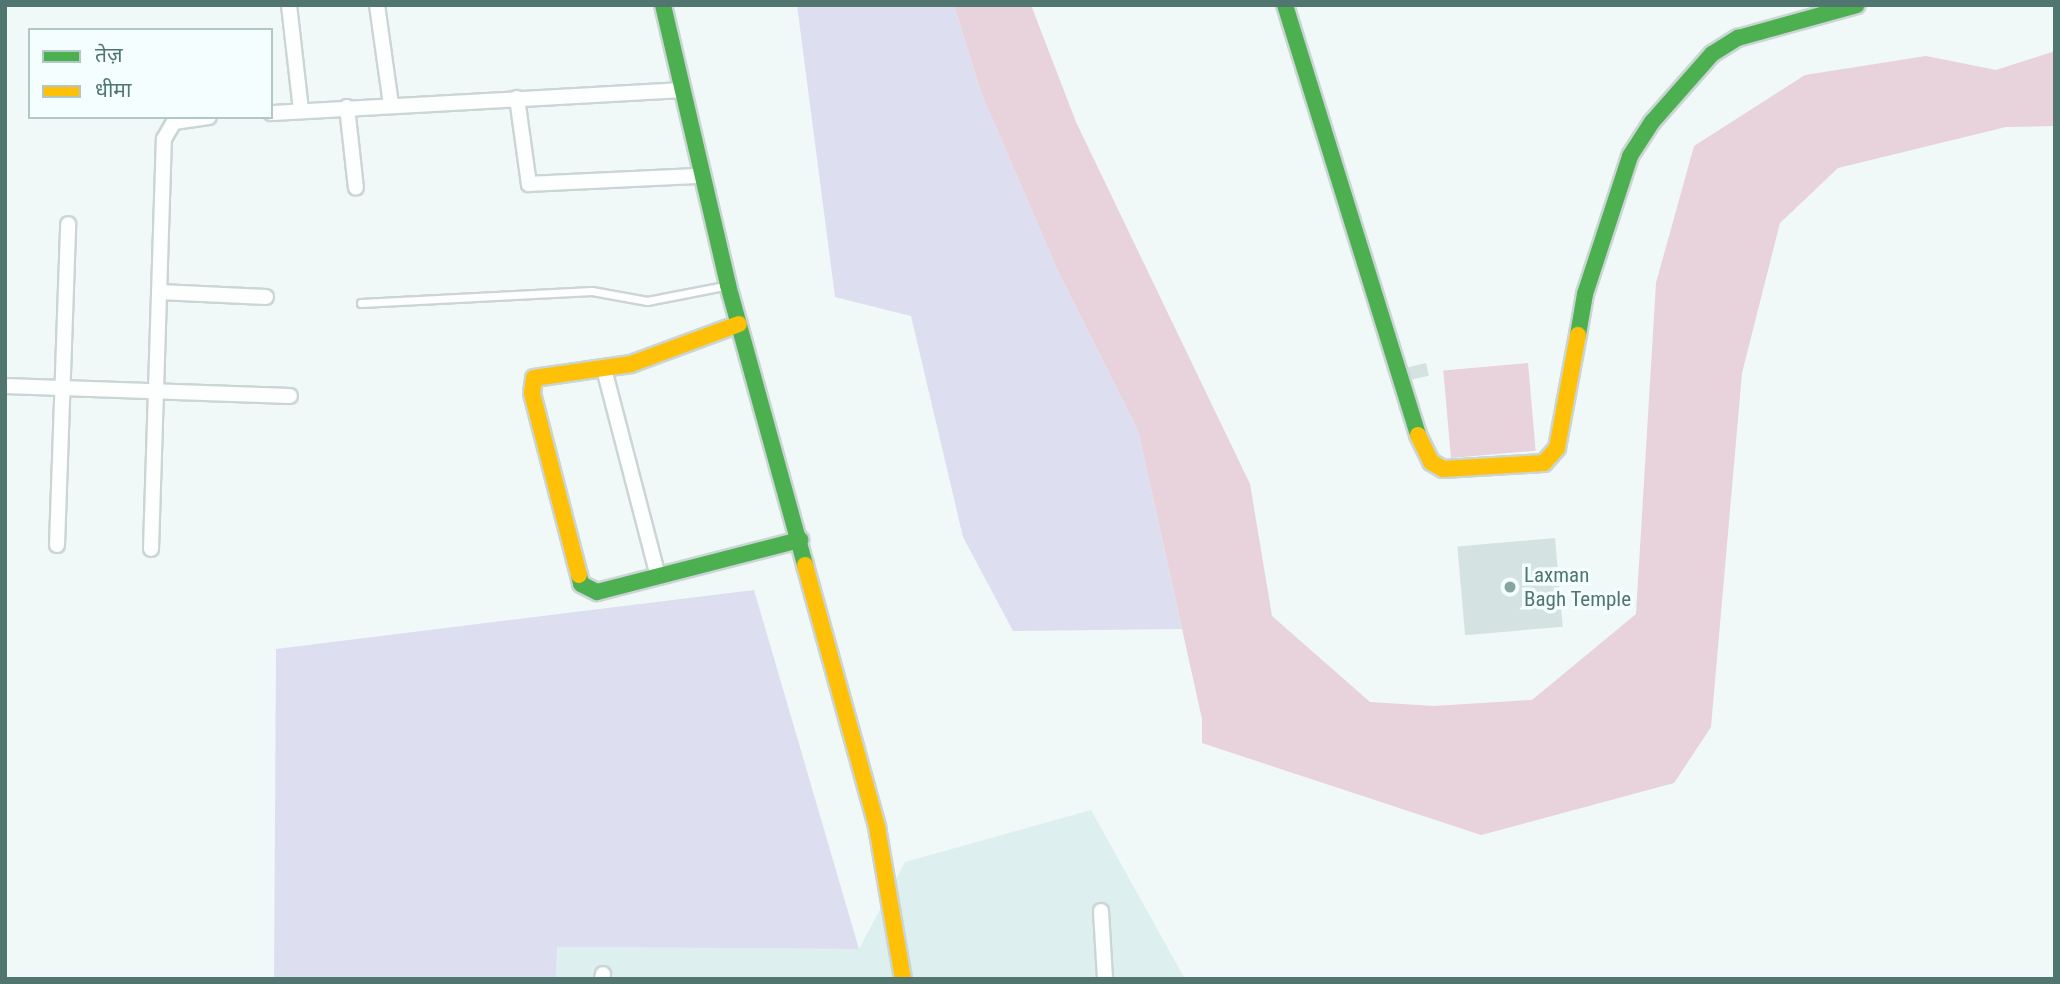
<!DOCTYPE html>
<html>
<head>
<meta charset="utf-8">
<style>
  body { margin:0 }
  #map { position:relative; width:2060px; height:984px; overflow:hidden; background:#f0f8f8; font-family:"Roboto Condensed","Noto Sans Devanagari",sans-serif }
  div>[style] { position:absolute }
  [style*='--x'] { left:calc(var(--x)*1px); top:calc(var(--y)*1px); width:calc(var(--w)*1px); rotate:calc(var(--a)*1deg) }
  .residential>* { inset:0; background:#ddefef }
  .green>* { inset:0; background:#dddff0 }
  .water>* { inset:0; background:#e8d2dc; transform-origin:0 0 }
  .building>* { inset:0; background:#d4e3e1; transform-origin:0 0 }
  .roads { filter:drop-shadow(2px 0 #cbd5d5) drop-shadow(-2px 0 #cbd5d5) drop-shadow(0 2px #cbd5d5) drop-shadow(0 -2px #cbd5d5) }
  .lane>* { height:7px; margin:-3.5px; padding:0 3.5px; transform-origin:3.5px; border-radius:3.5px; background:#fdfefe }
  .street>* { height:14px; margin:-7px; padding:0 7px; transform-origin:7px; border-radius:7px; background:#fdfefe }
  .fast>* { height:16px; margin:-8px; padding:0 8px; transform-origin:8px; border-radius:8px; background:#4caf50 }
  .slow>* { height:16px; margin:-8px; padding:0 8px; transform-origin:8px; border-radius:8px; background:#ffc107 }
  .dots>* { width:19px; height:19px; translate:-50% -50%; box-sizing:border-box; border:4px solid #f4fefe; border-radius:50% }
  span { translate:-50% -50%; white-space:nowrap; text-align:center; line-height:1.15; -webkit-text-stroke:7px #f4fefe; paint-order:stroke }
  .poi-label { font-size:21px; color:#50766f }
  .left { translate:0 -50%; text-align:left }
  .frame { position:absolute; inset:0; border:7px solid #50766f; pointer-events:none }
  .legend { position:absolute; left:28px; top:28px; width:245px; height:91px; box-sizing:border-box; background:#f4fefe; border:2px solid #b2c8c5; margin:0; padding:9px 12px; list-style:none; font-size:21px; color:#50766f }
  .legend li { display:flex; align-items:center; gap:14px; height:35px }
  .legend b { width:35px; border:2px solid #b2c8c5 }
</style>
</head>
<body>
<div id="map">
  <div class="residential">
    <i style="clip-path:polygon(1091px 810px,1185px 979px,556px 979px,557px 947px,859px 949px,905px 862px)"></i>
  </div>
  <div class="green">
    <i style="clip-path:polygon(797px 5px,954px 5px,982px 95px,1058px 271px,1138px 430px,1182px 629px,1013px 631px,963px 537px,911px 316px,835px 297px)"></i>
    <i style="clip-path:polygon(754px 590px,859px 949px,557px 947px,556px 979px,274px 979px,276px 649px)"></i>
  </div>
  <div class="water">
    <i style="clip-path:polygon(954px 5px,1031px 5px,1076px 122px,1250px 484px,1272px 616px,1370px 702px,1434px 706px,1532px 700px,1636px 614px,1656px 283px,1694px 146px,1805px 75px,1926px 56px,1996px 70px,2055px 51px,2055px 126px,2006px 127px,1838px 168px,1780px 223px,1742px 373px,1711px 727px,1674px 783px,1481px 835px,1202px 743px,1202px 719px,1138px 430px,1058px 271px,982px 95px)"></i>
    <i style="left:1528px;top:363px;width:88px;height:85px;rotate:85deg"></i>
  </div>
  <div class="building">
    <i style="left:1426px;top:363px;width:13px;height:23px;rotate:77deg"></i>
    <i style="left:1555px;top:538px;width:89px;height:98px;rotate:85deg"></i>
  </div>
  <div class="roads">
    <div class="lane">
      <i style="--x:361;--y:303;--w:231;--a:-3"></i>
      <i style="--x:592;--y:291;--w:56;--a:10.3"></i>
      <i style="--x:647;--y:301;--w:78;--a:-11"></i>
    </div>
    <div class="street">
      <i style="--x:289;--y:5;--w:106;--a:83.5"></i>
      <i style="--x:377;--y:5;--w:100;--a:82"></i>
      <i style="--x:517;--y:98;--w:87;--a:82.1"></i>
      <i style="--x:529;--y:184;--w:171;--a:-2.7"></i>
      <i style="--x:347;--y:107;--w:81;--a:83.7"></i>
      <i style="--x:271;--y:113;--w:410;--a:-3.2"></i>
      <i style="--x:159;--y:292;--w:107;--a:2.7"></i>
      <i style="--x:604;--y:369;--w:215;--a:75.4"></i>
      <i style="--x:5;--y:386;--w:285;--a:2"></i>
      <i style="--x:57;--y:545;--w:321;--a:-88"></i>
      <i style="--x:151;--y:549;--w:410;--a:-88.2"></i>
      <i style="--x:164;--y:139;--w:20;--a:-60"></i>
      <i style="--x:174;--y:122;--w:35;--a:-8"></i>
      <i style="--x:1101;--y:911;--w:68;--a:86.6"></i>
      <i style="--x:602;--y:979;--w:5;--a:-79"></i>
    </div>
    <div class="fast">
      <i style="--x:663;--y:5;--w:287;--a:76.9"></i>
      <i style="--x:728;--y:285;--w:290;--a:74.6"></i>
      <i style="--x:1285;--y:5;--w:450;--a:72.8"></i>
      <i style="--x:1578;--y:335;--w:42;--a:-80.3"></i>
      <i style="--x:1585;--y:294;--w:145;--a:-71.9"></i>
      <i style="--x:1630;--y:156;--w:40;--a:-57.1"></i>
      <i style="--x:1652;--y:122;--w:91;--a:-48.6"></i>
      <i style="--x:1712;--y:54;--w:31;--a:-32"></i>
      <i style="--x:1738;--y:38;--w:123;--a:-15.5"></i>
      <i style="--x:579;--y:575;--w:9;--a:77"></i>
      <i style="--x:581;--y:584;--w:18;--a:27"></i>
      <i style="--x:597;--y:592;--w:210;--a:-14.4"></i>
    </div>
    <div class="slow">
      <i style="--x:1418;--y:435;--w:30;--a:64"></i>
      <i style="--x:1431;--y:462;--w:14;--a:30"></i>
      <i style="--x:1443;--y:469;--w:101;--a:-3.4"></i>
      <i style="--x:1544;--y:463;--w:20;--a:-49"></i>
      <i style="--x:1557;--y:448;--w:115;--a:-79.5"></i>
      <i style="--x:805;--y:565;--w:272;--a:74.6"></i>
      <i style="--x:877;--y:827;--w:154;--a:80.3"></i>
      <i style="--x:579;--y:575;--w:188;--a:-104.5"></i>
      <i style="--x:532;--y:393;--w:15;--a:-82"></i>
      <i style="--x:534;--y:378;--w:98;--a:-8.2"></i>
      <i style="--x:631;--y:364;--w:115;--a:-20.3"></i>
    </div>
  </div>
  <div class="dots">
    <i style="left:1510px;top:587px;background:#88a49f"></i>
  </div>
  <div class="poi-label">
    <span class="left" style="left:1524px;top:587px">Laxman<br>Bagh Temple</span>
  </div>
  <div class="frame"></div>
  <ul class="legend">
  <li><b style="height:9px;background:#4caf50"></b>तेज़</li>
  <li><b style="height:9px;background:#ffc107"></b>धीमा</li>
  </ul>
</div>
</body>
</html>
